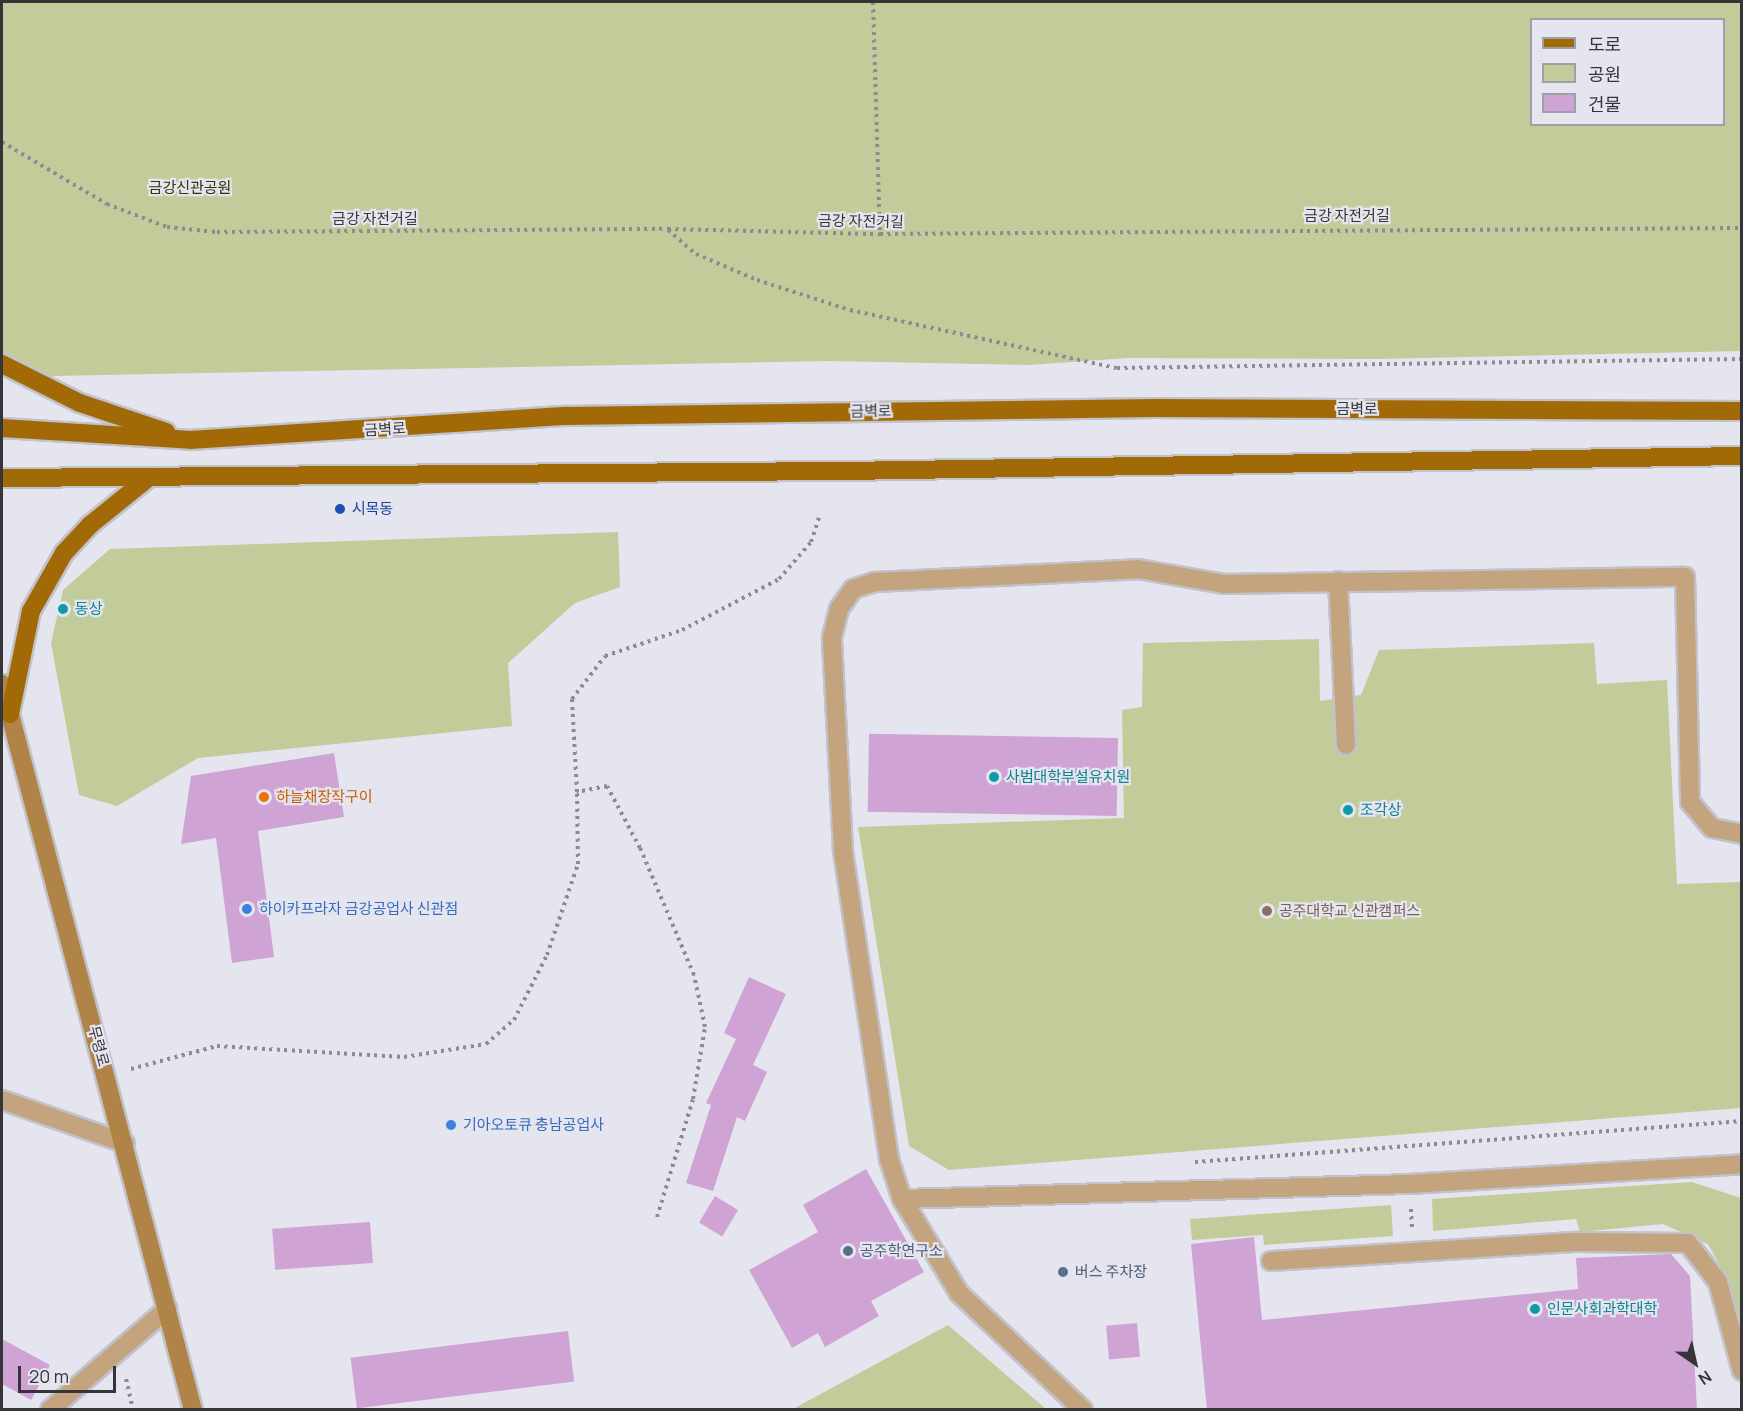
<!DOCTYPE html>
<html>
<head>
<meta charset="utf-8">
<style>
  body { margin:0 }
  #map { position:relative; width:1743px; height:1411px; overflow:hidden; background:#e5e5ef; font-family:Manrope,"Noto Sans KR",sans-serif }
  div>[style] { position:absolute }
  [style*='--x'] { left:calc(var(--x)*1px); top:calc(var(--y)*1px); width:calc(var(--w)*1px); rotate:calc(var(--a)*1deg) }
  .green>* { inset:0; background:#c2cb9a }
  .building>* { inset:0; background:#cfa4d4; transform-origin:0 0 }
  .path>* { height:4px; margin-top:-2px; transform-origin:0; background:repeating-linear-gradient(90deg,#8b8b92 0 3px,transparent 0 7.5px) }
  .roads { filter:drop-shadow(2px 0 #c2c2cb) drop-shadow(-2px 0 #c2c2cb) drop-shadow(0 2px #c2c2cb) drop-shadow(0 -2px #c2c2cb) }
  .lane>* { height:18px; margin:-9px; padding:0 9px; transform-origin:9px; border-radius:9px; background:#c3a47e }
  .street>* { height:18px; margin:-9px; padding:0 9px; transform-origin:9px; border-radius:9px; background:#c3a47e }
  .secondary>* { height:18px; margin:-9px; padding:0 9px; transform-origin:9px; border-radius:9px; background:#b08346 }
  .primary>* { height:18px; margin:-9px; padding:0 9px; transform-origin:9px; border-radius:9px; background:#a26a06 }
  .dots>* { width:16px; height:16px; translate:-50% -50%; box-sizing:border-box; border:3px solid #e5e5ef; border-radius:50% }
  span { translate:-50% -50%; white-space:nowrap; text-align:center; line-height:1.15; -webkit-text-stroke:4.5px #e5e5ef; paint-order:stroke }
  .park-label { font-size:15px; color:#2f3505 }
  .street-label { font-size:15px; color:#353539 }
  .transit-label { font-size:15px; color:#164399 }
  .left { translate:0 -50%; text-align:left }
  .culture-label { font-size:15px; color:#0d838f }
  .food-label { font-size:15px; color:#c56008 }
  .shop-label { font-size:15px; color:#366cbe }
  .education-label { font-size:15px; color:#785e54 }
  .service-label { font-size:15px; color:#4e5e75 }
  .frame { position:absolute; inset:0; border:3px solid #353539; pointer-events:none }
  .legend { position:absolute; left:1530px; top:18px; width:195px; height:108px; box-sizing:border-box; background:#e5e5ef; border:2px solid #9f9fa6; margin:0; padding:8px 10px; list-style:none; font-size:18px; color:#353539 }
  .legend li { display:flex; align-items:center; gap:12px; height:30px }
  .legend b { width:30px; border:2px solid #9f9fa6 }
  .north { position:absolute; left:1665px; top:1333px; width:60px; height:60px; -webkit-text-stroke:4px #e5e5ef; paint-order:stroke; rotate:146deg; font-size:16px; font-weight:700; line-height:24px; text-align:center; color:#353539 }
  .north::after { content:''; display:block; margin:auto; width:21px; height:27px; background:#353539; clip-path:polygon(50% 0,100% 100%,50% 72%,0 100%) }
  .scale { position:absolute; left:18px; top:1366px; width:98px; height:27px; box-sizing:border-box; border:3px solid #353539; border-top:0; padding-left:8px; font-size:18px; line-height:21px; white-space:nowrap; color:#353539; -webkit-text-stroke:4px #e5e5ef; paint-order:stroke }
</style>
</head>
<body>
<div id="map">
  <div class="green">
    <i style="clip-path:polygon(evenodd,2px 2px,1741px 2px,1741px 351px,1375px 359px,1127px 358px,1029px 365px,828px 361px,2px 377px,2px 2px,1532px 20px,1724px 20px,1724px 124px,1532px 124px,1532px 20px)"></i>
    <i style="clip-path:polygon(618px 532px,620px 587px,575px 603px,508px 663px,512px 726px,198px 758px,117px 806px,79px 795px,51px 643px,63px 590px,110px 549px)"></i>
    <i style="clip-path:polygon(1319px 639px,1320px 701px,1361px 695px,1379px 650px,1594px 643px,1597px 684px,1667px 680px,1677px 884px,1741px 882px,1741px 1108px,949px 1170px,909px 1146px,858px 827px,1124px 818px,1122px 710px,1142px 707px,1143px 643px)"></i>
    <i style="clip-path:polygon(1692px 1182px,1741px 1198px,1741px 1324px,1729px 1282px,1708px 1244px,1663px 1224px,1580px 1232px,1576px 1219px,1433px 1231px,1432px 1199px)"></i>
    <i style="clip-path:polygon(1391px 1205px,1393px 1236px,1264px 1245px,1263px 1235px,1192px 1240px,1190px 1219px)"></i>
    <i style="clip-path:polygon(948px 1325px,1046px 1409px,793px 1409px)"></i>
  </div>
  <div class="building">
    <i style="left:1118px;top:738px;width:78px;height:249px;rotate:91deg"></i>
    <i style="clip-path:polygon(334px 753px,344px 817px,258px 831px,274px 957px,232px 963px,216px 838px,181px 844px,191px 776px)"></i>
    <i style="clip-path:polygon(749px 977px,786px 994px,753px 1065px,767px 1072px,745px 1121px,737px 1117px,713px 1191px,686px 1183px,711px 1105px,706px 1103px,736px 1039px,724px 1033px)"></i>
    <i style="clip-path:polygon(866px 1169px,924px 1272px,871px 1301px,879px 1316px,825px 1347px,818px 1333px,792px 1348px,749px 1270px,818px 1232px,803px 1205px)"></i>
    <i style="left:715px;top:1196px;width:27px;height:31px;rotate:31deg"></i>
    <i style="left:370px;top:1222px;width:41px;height:98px;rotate:86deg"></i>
    <i style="clip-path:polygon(1254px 1237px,1262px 1320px,1578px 1289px,1576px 1258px,1671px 1254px,1690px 1276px,1697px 1410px,1207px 1410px,1191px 1244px)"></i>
    <i style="left:1137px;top:1323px;width:34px;height:31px;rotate:85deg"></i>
    <i style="left:568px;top:1331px;width:51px;height:219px;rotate:83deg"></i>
    <i style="clip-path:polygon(2px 1339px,50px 1365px,31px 1400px,2px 1384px)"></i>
  </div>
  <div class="path">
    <i style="--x:873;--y:2;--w:232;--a:88.3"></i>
    <i style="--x:2;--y:142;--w:122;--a:30.6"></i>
    <i style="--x:107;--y:204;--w:64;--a:21"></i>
    <i style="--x:167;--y:227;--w:50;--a:5.7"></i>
    <i style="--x:217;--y:232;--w:451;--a:-0.4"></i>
    <i style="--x:668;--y:229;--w:212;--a:1.4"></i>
    <i style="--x:880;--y:234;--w:862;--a:-0.4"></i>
    <i style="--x:668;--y:230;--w:37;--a:41"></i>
    <i style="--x:696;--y:254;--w:66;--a:23.1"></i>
    <i style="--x:757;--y:280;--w:98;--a:17.9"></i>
    <i style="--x:850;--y:310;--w:273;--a:12.3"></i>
    <i style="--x:1117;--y:368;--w:625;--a:-0.83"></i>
    <i style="--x:131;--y:1069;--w:89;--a:-15"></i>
    <i style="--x:217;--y:1046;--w:187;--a:3.4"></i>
    <i style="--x:404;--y:1057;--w:83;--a:-9"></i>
    <i style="--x:486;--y:1044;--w:37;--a:-41"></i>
    <i style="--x:514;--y:1020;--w:73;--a:-63.1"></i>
    <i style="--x:547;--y:955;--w:96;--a:-71.2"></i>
    <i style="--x:578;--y:864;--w:72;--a:-90.8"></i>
    <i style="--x:1195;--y:1162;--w:549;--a:-4.29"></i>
    <i style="--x:1411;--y:1209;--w:19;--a:87"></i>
    <i style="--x:657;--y:1217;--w:123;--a:-73"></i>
    <i style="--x:693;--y:1099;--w:73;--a:-80.5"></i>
    <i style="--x:705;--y:1027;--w:53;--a:-101.9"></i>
    <i style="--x:694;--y:975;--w:138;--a:-113"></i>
    <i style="--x:640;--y:848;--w:70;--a:-118"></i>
    <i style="--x:607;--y:786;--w:31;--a:169"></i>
    <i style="--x:577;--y:792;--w:93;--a:-93.1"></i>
    <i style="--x:572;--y:699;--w:54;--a:-52.5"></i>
    <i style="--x:605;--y:656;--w:81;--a:-18.7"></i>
    <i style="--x:682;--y:630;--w:110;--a:-27.7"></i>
    <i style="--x:779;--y:579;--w:49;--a:-49.1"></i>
    <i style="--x:811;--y:542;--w:26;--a:-72"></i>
    <i style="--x:126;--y:1379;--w:32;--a:77"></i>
  </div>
  <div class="roads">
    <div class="lane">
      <i style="--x:1338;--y:581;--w:164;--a:87.2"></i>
      <i style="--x:2;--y:1100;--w:130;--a:19.3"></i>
      <i style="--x:902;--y:1199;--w:507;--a:-1.69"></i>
      <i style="--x:1409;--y:1184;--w:334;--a:-3.4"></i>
      <i style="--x:1271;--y:1261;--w:307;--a:-3.6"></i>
      <i style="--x:1577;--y:1242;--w:111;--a:0.5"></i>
      <i style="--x:1688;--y:1243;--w:49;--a:52.4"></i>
      <i style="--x:1718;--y:1282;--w:92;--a:74.9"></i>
      <i style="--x:1083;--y:1410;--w:170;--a:-136.7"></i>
      <i style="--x:959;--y:1293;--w:110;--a:-121.2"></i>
      <i style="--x:902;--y:1199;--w:42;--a:-108"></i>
      <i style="--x:889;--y:1159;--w:312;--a:-98.5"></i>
      <i style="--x:843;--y:850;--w:213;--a:-93"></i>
      <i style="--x:832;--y:637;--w:29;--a:-76"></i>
      <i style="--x:839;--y:609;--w:24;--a:-55"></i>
      <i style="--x:853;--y:589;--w:23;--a:-18"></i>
      <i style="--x:875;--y:582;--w:263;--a:-2.8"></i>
      <i style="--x:1138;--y:569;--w:87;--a:9.9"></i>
      <i style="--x:1224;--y:584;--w:461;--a:-0.9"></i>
      <i style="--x:1685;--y:577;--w:225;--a:88.7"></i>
      <i style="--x:1690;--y:802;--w:34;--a:50"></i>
      <i style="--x:1712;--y:828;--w:31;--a:11"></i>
    </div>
    <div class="street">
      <i style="--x:50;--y:1410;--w:155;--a:-40.8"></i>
    </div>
    <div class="secondary">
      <i style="--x:2;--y:684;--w:751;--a:75.26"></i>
    </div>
    <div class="primary">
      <i style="--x:2;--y:364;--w:87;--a:26.6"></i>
      <i style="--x:80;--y:403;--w:91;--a:18.6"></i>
      <i style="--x:2;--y:428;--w:189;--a:3.6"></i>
      <i style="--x:191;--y:440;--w:375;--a:-3.7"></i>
      <i style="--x:565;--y:416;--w:589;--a:-0.78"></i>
      <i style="--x:1154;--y:408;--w:588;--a:0.29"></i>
      <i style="--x:2;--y:478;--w:844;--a:-0.48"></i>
      <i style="--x:846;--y:471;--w:896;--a:-0.96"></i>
      <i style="--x:10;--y:714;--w:105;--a:-78.5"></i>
      <i style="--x:31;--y:611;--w:67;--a:-60.4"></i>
      <i style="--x:64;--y:553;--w:38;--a:-47"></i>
      <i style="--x:90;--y:525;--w:75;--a:-39"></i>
    </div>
  </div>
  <div class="dots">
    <i style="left:340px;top:509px;background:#1a4fb4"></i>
    <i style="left:63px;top:609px;background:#0f9aa8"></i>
    <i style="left:994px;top:777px;background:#0f9aa8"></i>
    <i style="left:264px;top:797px;background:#e8710a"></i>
    <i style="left:1348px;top:810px;background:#0f9aa8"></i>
    <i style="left:247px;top:909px;background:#3f7fe0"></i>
    <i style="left:1267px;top:911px;background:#8d6e63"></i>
    <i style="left:451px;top:1125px;background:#3f7fe0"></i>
    <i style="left:848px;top:1251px;background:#5c6f8a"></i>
    <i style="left:1063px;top:1272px;background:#5c6f8a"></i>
    <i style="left:1535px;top:1309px;background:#0f9aa8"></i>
  </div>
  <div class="park-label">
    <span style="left:190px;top:188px">금강신관공원</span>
  </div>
  <div class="street-label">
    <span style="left:1347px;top:216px">금강 자전거길</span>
    <span style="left:375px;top:219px">금강 자전거길</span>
    <span style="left:861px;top:221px;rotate:1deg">금강 자전거길</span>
    <span style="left:1357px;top:409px">금벽로</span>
    <span style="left:871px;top:411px;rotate:-1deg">금벽로</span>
    <span style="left:385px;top:429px;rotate:-3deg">금벽로</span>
    <span style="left:99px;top:1046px;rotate:75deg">무령로</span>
  </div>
  <div class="transit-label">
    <span class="left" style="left:352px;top:509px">시목동</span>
  </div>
  <div class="culture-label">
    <span class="left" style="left:75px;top:609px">동상</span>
    <span class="left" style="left:1006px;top:777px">사범대학부설유치원</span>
    <span class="left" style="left:1360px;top:810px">조각상</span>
    <span class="left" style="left:1547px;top:1309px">인문사회과학대학</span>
  </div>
  <div class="food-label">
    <span class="left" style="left:276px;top:797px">하늘채장작구이</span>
  </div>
  <div class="shop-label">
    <span class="left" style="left:259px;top:909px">하이카프라자 금강공업사 신관점</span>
    <span class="left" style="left:463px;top:1125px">기아오토큐 충남공업사</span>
  </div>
  <div class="education-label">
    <span class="left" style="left:1279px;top:911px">공주대학교 신관캠퍼스</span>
  </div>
  <div class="service-label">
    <span class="left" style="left:860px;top:1251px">공주학연구소</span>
    <span class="left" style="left:1075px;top:1272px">버스 주차장</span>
  </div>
  <div class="frame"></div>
  <ul class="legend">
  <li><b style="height:8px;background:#a26a06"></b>도로</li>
  <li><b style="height:16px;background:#c2cb9a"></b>공원</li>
  <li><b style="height:16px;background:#cfa4d4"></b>건물</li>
  </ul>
  <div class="north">N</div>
  <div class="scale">20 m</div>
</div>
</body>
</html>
